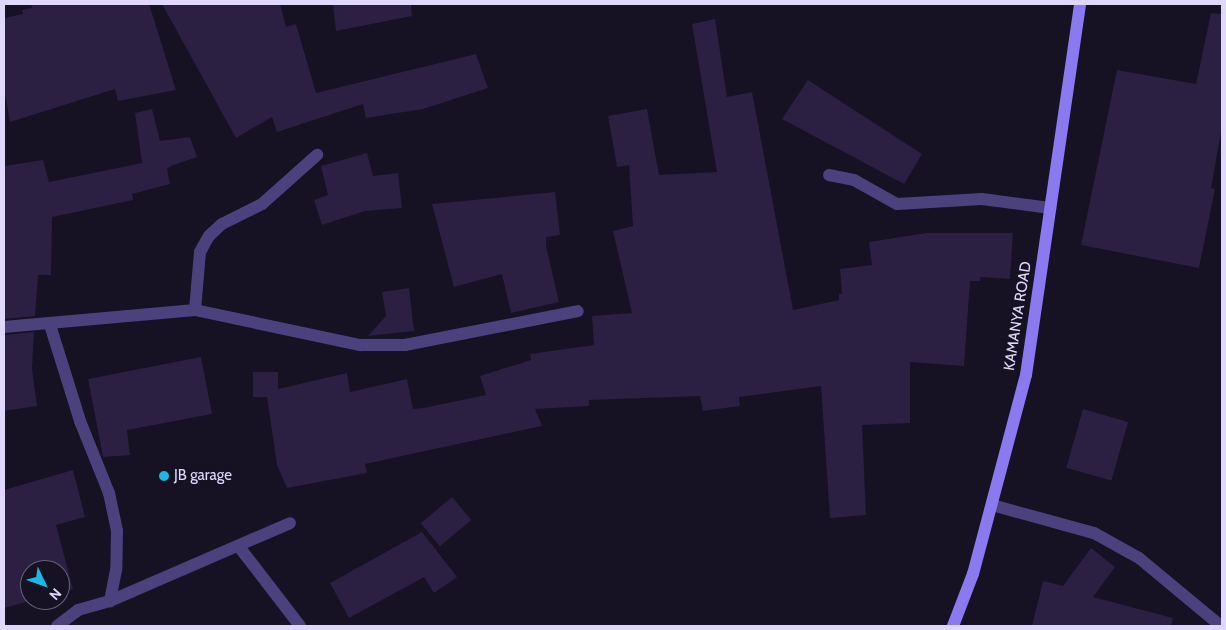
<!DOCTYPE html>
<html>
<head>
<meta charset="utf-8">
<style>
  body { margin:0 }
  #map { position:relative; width:1226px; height:630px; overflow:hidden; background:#161123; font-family:Cabin,sans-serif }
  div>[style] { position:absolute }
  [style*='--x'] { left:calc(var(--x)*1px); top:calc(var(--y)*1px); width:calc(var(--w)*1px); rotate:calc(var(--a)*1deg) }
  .building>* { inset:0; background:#2b1f42; transform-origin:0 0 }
  .lane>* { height:12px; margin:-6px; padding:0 6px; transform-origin:6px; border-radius:6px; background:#4b417d }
  .street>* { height:12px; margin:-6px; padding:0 6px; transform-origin:6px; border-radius:6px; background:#4b417d }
  .secondary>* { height:12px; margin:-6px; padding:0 6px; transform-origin:6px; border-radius:6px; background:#8b79f0 }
  .dots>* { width:14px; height:14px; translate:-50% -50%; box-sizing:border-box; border:2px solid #161123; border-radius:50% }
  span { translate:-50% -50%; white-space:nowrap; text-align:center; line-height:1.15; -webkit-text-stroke:4.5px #161123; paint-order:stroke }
  .street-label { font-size:15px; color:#e0d8fb }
  .poi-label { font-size:15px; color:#e0d8fb }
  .left { translate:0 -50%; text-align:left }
  .frame { position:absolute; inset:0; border:5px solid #e0d8fb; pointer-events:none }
  .north { position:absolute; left:20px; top:560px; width:50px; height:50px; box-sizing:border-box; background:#161123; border:1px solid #676179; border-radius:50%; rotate:132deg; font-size:14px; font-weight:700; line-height:20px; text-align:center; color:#e0d8fb }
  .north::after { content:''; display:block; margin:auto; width:18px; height:22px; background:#1ab8e5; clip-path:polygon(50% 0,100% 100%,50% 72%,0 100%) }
</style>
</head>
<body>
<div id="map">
  <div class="building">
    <i style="clip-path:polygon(31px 4px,149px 4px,176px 90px,118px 101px,115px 89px,10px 122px,4px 88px,4px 18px,23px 14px,22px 10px,32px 8px)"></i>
    <i style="clip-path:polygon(162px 4px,280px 4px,286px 27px,296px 24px,316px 93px,476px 54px,488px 88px,423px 109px,366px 118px,363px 104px,277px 132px,272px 117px,236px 138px)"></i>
    <i style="clip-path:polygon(333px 4px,411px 4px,412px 16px,336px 31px)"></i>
    <i style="clip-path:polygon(1211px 13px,1222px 14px,1222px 126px,1211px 188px,1215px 189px,1199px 268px,1081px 245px,1117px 70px,1196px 84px)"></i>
    <i style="clip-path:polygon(715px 19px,727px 97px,752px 92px,793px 310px,839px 300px,839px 294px,842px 294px,840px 269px,872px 265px,869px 242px,926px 233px,1013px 233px,1010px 279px,980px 277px,980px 281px,970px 281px,964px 366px,910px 362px,910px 423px,862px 425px,866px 515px,830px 518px,821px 386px,739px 397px,740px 406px,703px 411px,700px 396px,589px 400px,589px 406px,535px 409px,542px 426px,365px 464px,367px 473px,287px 488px,277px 465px,267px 397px,253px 397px,253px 372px,278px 372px,278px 389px,347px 373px,350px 392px,407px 379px,413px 409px,423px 408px,486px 395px,480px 376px,531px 360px,530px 354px,594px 345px,592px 316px,632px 313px,613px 231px,633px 226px,629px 165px,617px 167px,608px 116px,647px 109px,659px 175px,717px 172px,692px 24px)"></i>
    <i style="clip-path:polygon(808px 80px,922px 154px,904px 184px,782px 119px)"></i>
    <i style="clip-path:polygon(152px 109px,160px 141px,190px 137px,197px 157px,171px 166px,167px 169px,170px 184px,132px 194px,133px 200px,52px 217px,51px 275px,38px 275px,35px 316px,4px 319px,4px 166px,43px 160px,49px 182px,142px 163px,135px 113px)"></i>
    <i style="clip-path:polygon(367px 153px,373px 176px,398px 173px,402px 208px,365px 211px,322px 225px,314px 200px,328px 195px,321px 166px)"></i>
    <i style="clip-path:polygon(555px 192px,560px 235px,546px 237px,546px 246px,559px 302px,511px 313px,502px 274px,454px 287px,432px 204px)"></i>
    <i style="clip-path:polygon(409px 288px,414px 331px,368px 336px,386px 316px,382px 292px)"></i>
    <i style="clip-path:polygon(34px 332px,32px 369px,37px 406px,4px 411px,4px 335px)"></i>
    <i style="clip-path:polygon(201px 357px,212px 414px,127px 430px,130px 455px,103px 457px,88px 379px)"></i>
    <i style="left:1083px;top:409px;width:47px;height:61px;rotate:16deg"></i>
    <i style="clip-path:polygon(73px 470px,85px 517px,56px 525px,73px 589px,60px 593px,60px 570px,30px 570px,30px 600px,34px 600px,4px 608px,4px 490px)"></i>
    <i style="left:452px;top:497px;width:30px;height:41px;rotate:50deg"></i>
    <i style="clip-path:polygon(422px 532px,457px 577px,434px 593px,424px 577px,349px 618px,330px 583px)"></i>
    <i style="clip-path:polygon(1091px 548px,1115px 567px,1093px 597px,1173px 618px,1171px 626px,1032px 626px,1043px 581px,1063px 586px)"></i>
  </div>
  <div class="lane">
    <i style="--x:240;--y:548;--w:98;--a:52.4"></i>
  </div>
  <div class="street">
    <i style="--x:829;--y:175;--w:25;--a:11"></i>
    <i style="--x:854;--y:180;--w:49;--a:29.2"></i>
    <i style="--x:897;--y:204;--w:85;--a:-3.4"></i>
    <i style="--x:982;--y:199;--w:69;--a:7.5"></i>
    <i style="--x:195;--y:310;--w:58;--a:-85.1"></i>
    <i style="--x:200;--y:252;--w:18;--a:-61"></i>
    <i style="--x:209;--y:236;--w:18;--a:-43"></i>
    <i style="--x:222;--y:224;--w:45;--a:-26.6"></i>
    <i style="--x:262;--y:204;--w:74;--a:-41.7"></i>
    <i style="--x:50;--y:325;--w:101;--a:72.6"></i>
    <i style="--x:80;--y:421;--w:78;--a:68.1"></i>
    <i style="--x:109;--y:493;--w:39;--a:78"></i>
    <i style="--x:117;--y:531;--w:39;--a:91"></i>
    <i style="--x:116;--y:570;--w:32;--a:101"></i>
    <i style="--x:4;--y:327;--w:192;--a:-5.1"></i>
    <i style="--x:195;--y:310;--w:169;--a:12"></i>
    <i style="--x:360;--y:345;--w:45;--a:0"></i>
    <i style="--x:405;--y:345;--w:176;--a:-11.1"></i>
    <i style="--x:992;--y:505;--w:106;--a:15.4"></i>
    <i style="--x:1094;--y:533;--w:51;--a:29.1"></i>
    <i style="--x:1139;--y:558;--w:107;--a:39.7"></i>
    <i style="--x:57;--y:626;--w:26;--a:-37"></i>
    <i style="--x:78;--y:610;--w:33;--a:-16"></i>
    <i style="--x:110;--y:601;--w:196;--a:-23.4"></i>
  </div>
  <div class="secondary">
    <i style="--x:953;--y:626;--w:56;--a:-69"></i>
    <i style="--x:973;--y:574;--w:206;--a:-75.1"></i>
    <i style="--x:1026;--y:375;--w:375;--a:-81.7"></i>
  </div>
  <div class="dots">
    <i style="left:164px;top:476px;background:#1ab8e5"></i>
  </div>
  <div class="street-label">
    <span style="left:1018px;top:316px;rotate:-81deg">KAMANYA ROAD</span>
  </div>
  <div class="poi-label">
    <span class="left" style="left:174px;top:476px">JB garage</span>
  </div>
  <div class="frame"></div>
  <div class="north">N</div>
</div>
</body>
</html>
